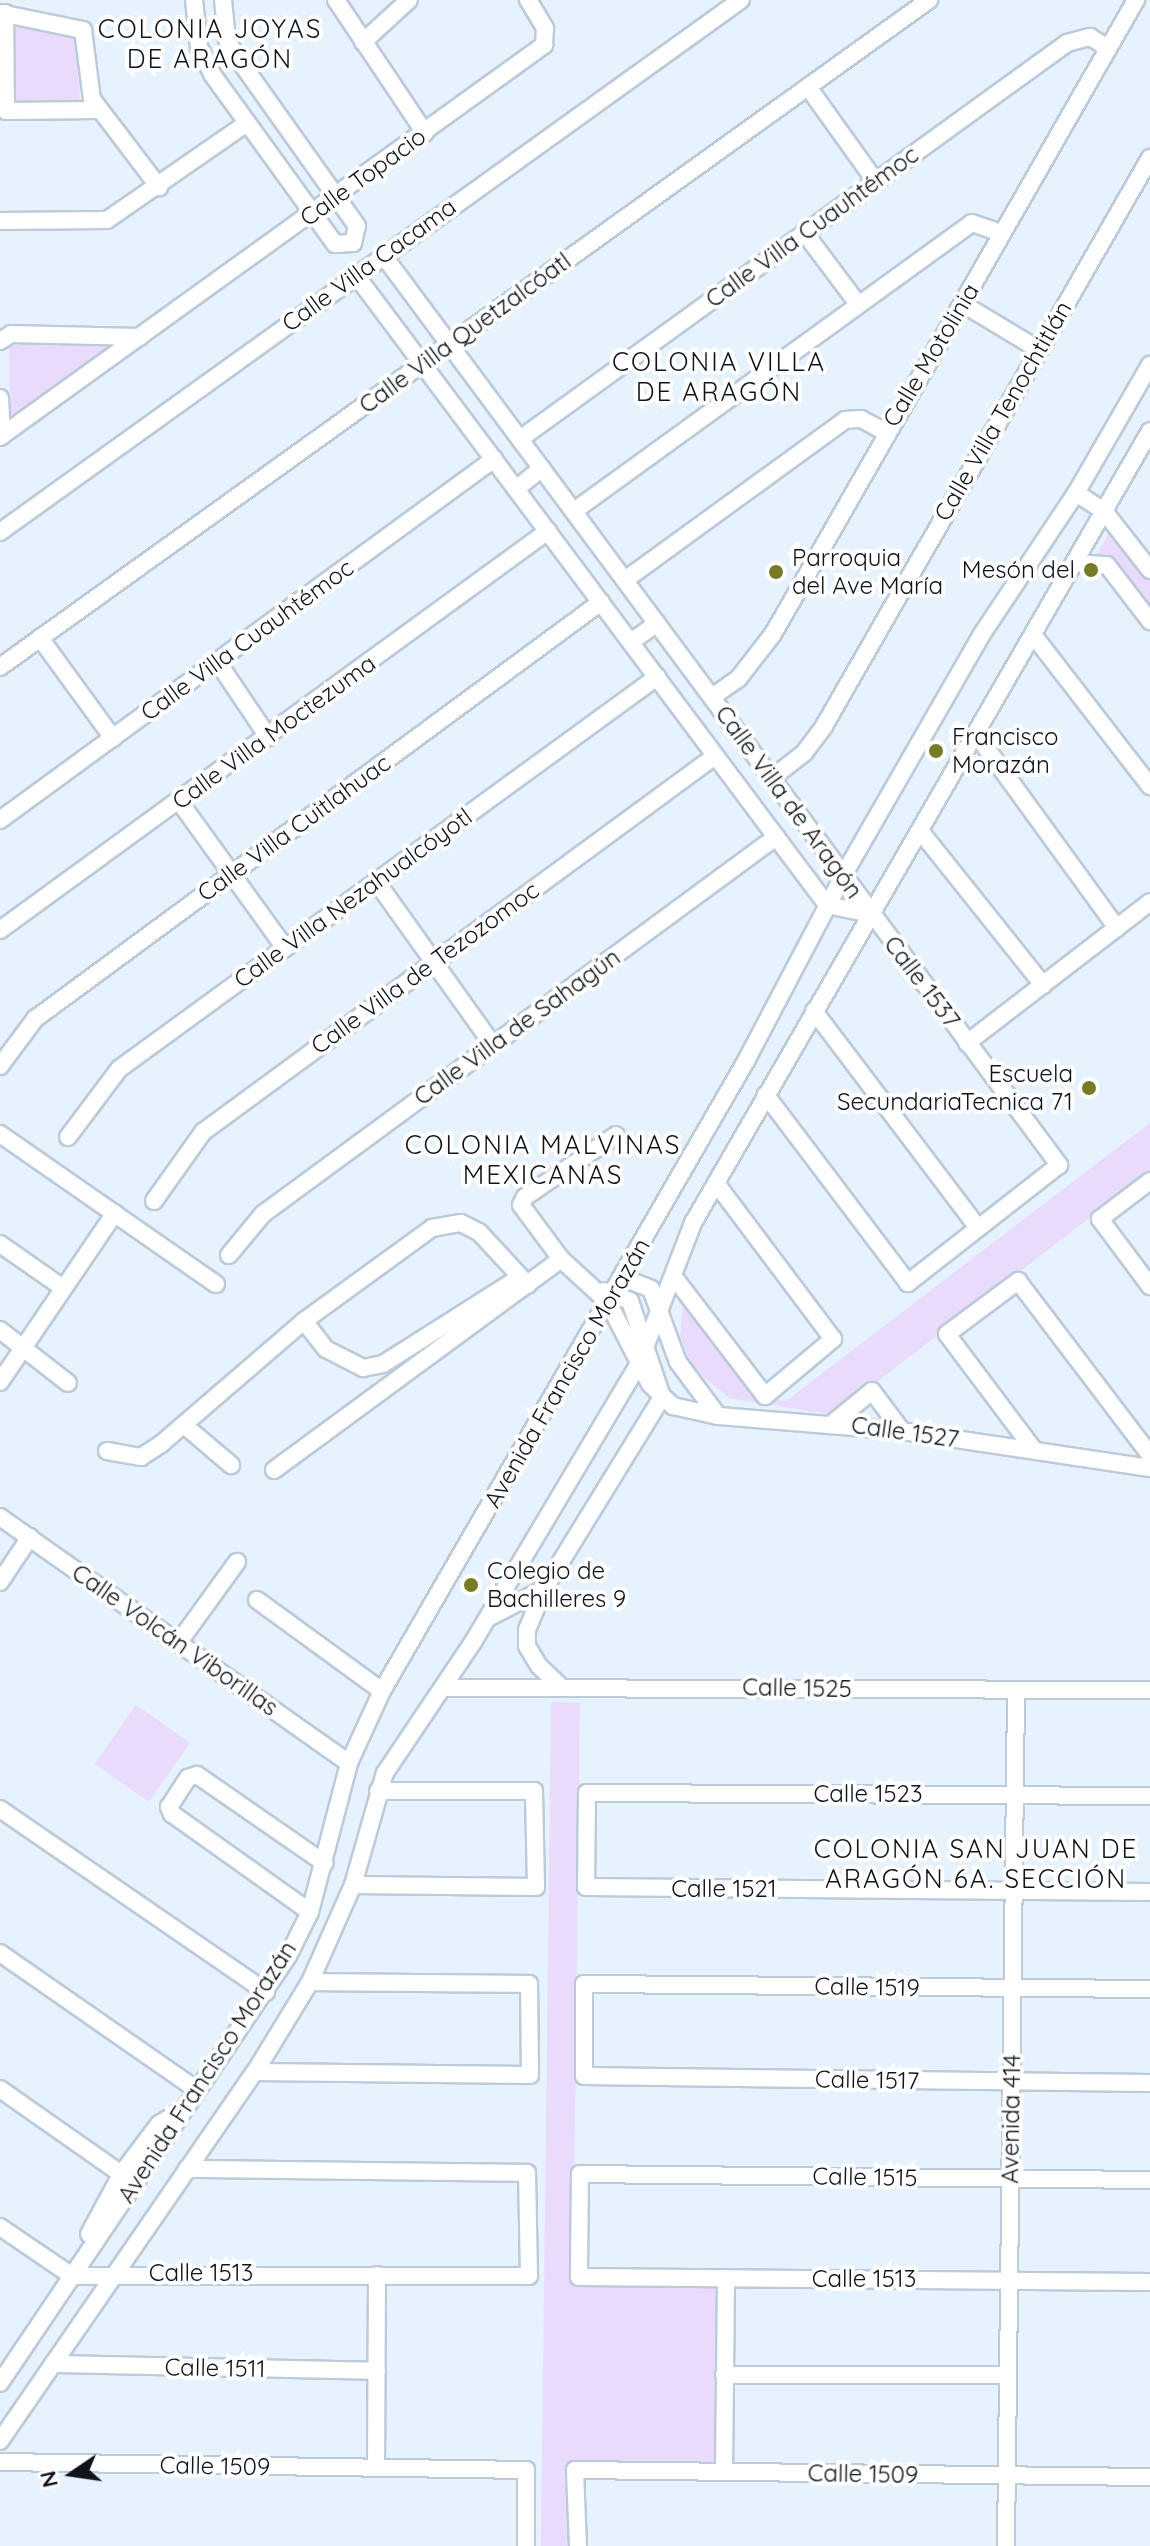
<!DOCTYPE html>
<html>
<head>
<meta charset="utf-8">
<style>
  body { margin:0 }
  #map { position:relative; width:1150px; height:2546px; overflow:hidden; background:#e7f2ff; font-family:Quicksand,sans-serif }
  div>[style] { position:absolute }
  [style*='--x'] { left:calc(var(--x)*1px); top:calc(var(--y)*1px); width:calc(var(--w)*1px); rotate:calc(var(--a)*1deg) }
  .green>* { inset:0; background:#e9dbfb; transform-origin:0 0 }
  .roads { filter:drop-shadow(2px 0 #bccad9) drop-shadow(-2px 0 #bccad9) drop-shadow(0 2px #bccad9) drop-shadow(0 -2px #bccad9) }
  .minor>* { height:16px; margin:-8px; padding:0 8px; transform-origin:8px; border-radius:8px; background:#fff }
  .dots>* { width:22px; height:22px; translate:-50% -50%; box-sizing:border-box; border:4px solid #fff; border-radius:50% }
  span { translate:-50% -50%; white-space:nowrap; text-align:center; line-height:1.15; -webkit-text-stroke:8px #fff; paint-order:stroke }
  .street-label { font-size:24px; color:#10141a }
  .poi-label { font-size:24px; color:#10141a }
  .left { translate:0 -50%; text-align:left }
  .right { translate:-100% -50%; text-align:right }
  .neighbourhood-label { font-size:26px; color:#10141a; letter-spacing:2px }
  .north { position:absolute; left:32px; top:2434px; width:80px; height:80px; -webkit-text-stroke:6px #fff; paint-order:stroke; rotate:257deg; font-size:22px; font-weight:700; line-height:32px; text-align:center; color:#10141a }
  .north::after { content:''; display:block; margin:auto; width:28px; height:36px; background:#10141a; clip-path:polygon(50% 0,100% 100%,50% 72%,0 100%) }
</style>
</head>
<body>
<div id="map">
  <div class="green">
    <i style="clip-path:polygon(12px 24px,76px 35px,80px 103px,12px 102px)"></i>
    <i style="clip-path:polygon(99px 342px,106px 348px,104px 358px,10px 424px,9px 345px)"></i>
    <i style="clip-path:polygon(1112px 528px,1150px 579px,1150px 613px,1096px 556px)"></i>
    <i style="clip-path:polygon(1150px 1123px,1150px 1171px,834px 1415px,729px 1398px,692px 1367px,680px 1335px,684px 1296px,762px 1398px,786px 1401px)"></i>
    <i style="clip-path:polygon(551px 1702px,580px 1703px,573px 2284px,719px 2287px,717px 2463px,570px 2461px,569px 2546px,541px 2546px)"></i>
    <i style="left:136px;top:1705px;width:66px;height:72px;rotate:35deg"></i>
  </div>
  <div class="roads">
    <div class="minor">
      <i style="--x:194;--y:0;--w:47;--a:83.9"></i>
      <i style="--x:199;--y:47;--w:30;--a:64"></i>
      <i style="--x:212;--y:74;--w:210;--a:54.1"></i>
      <i style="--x:335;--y:244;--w:18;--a:-3"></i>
      <i style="--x:353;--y:243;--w:17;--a:-77"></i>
      <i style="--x:357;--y:226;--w:209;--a:-125.4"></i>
      <i style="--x:236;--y:56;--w:18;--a:-119"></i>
      <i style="--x:227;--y:40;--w:40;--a:-95.7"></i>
      <i style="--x:336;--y:0;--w:160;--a:56.2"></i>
      <i style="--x:0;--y:13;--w:85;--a:11.6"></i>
      <i style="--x:83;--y:30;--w:70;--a:82.6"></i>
      <i style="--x:92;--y:99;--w:111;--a:52.7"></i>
      <i style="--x:5;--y:13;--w:98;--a:89.4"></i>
      <i style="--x:6;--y:111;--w:93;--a:-0.6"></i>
      <i style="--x:363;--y:42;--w:62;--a:-42.4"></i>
      <i style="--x:808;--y:87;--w:117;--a:54.4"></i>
      <i style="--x:0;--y:221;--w:107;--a:-0.5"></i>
      <i style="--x:107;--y:220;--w:170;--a:-34.7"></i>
      <i style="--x:804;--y:232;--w:90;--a:53.1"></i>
      <i style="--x:383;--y:255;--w:1134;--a:53.39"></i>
      <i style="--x:1059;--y:1165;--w:192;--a:142"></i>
      <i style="--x:908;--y:1283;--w:236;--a:-127.1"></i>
      <i style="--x:355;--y:274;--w:788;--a:53.2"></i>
      <i style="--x:827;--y:905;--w:45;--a:11.6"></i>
      <i style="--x:963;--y:304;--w:87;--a:31"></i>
      <i style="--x:0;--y:341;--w:13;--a:-32"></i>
      <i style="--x:11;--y:334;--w:129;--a:1.3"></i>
      <i style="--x:0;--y:398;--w:38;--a:87"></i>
      <i style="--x:0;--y:437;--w:671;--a:-35.78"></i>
      <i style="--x:544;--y:45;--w:17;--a:-87"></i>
      <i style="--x:545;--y:28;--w:33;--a:-121"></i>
      <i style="--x:520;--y:439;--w:675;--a:-35.9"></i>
      <i style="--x:1067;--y:43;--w:24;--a:-15"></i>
      <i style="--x:1090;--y:37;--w:21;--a:31"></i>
      <i style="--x:516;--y:489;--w:33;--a:-39"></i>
      <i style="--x:1076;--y:493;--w:33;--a:33"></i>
      <i style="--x:1104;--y:511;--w:75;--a:52.1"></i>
      <i style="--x:574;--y:511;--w:491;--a:-35.9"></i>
      <i style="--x:972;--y:223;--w:31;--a:19"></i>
      <i style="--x:0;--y:532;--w:912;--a:-35.68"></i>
      <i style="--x:1075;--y:563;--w:32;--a:4"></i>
      <i style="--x:1107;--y:565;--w:71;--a:52.5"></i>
      <i style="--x:625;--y:580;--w:272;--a:-36"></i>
      <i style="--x:845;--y:420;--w:16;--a:-4"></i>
      <i style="--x:861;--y:419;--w:27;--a:28"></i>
      <i style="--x:1034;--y:636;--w:190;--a:52.3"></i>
      <i style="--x:40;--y:638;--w:124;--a:53.9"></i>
      <i style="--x:631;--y:642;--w:32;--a:-36"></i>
      <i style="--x:217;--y:661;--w:92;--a:56.1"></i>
      <i style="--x:0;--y:667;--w:1144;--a:-35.68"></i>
      <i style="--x:712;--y:697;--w:32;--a:-35"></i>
      <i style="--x:738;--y:679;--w:57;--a:-52.1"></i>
      <i style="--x:773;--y:634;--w:731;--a:-60.21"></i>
      <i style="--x:976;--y:734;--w:240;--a:54"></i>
      <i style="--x:772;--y:778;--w:41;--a:-38"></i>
      <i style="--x:804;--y:753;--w:34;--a:-53"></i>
      <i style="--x:824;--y:726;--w:655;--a:-60.15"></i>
      <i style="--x:179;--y:801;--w:181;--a:54.2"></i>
      <i style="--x:0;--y:820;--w:612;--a:-36.16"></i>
      <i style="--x:921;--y:832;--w:196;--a:51.4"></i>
      <i style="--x:376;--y:881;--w:201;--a:54.5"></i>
      <i style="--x:0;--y:930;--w:678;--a:-36.06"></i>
      <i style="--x:814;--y:1011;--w:272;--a:52.9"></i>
      <i style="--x:967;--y:1043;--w:231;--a:-37.6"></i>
      <i style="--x:0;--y:1066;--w:59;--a:-53.3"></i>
      <i style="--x:35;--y:1019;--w:703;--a:-36.38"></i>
      <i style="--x:0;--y:1134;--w:263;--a:34.8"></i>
      <i style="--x:616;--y:1135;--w:110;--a:145.7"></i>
      <i style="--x:525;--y:1197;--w:9;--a:117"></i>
      <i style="--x:521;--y:1205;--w:67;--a:53.5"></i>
      <i style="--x:561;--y:1259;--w:64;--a:42.5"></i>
      <i style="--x:608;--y:1302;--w:92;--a:62.9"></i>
      <i style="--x:650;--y:1384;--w:32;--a:44"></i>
      <i style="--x:673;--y:1406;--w:46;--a:12.5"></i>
      <i style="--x:718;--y:1416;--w:185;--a:4.7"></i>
      <i style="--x:902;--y:1431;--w:251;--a:8.5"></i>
      <i style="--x:68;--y:1137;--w:85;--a:-53.1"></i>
      <i style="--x:119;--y:1069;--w:666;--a:-36.08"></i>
      <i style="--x:1150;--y:1181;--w:63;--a:142.8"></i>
      <i style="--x:1100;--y:1219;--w:84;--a:53.3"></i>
      <i style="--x:154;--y:1201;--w:85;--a:-54.6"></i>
      <i style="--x:203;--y:1132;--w:635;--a:-36.29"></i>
      <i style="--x:0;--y:1244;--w:77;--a:34.9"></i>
      <i style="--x:229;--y:1255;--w:53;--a:-50.3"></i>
      <i style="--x:263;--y:1214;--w:637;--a:-36.31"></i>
      <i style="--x:674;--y:1277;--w:150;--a:52.6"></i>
      <i style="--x:765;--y:1396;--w:89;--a:-40"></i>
      <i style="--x:833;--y:1339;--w:195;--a:-126.9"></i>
      <i style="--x:623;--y:1278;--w:30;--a:21"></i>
      <i style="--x:651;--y:1289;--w:78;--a:69.7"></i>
      <i style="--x:678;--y:1362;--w:67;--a:53.5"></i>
      <i style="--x:304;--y:1321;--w:36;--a:52"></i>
      <i style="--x:326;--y:1349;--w:42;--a:27.2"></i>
      <i style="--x:363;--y:1368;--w:20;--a:-11"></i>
      <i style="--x:383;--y:1364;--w:162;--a:-32.4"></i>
      <i style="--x:0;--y:1330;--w:86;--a:37.9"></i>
      <i style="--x:0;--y:1382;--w:204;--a:-55.8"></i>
      <i style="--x:834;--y:1422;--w:49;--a:-39.2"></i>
      <i style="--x:872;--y:1391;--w:50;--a:53.1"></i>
      <i style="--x:184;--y:1425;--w:62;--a:40.4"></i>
      <i style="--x:1034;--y:1450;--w:145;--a:-126.9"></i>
      <i style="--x:947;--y:1334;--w:89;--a:-36.7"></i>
      <i style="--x:1018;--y:1281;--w:218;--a:52.8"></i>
      <i style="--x:107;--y:1451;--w:35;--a:10"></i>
      <i style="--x:141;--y:1457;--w:24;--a:-33"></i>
      <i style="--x:161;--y:1444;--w:189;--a:-40.7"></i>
      <i style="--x:304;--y:1321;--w:158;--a:-36"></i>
      <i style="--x:432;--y:1228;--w:29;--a:-10"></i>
      <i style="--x:461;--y:1223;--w:20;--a:27"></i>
      <i style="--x:479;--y:1232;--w:72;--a:47.2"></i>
      <i style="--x:274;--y:1470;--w:356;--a:-36.3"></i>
      <i style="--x:0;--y:1517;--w:427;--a:35.2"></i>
      <i style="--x:0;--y:1582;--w:54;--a:-56.3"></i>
      <i style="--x:257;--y:1600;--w:155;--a:36.1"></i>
      <i style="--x:490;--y:1617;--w:61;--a:-27.4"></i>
      <i style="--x:179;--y:1642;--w:99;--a:-54.1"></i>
      <i style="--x:561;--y:1687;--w:30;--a:-136"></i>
      <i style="--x:539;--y:1666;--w:23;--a:-121"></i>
      <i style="--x:527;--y:1646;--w:16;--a:-90"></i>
      <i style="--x:527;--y:1630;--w:44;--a:-67.5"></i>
      <i style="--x:544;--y:1589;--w:225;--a:-58.4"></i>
      <i style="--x:662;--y:1397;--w:101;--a:-108.4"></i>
      <i style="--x:630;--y:1301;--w:28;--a:-159"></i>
      <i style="--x:444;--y:1688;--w:706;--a:0.16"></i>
      <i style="--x:1150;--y:1796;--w:563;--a:-179.69"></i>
      <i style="--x:587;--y:1793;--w:94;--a:90.6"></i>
      <i style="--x:586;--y:1887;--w:564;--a:0.51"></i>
      <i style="--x:0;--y:1809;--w:323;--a:34.5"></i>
      <i style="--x:353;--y:1885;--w:183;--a:0.6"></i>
      <i style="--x:536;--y:1887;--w:96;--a:-91.2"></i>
      <i style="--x:534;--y:1791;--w:156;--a:180"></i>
      <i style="--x:310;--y:1912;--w:169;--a:-144.6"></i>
      <i style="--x:172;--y:1814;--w:8;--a:-113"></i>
      <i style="--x:169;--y:1807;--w:35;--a:-57"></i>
      <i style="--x:188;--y:1778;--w:9;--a:-18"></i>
      <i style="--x:197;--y:1775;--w:155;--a:34.7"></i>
      <i style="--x:0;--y:1953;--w:240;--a:34.8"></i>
      <i style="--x:1150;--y:1989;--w:566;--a:-179.49"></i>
      <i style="--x:584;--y:1984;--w:92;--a:90"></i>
      <i style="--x:584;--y:2076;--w:566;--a:0.71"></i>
      <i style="--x:255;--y:2072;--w:275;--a:0.6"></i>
      <i style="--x:530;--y:2075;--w:91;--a:-90.6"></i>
      <i style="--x:529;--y:1984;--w:219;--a:-179.5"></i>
      <i style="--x:0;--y:2089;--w:159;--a:35"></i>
      <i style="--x:1150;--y:2180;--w:570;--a:-179.4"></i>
      <i style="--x:580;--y:2174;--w:103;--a:90.6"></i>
      <i style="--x:579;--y:2277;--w:571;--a:0.5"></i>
      <i style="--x:0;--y:2227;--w:87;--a:34.2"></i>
      <i style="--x:89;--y:2234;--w:69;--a:-61.6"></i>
      <i style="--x:122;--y:2173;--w:61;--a:-52.9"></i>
      <i style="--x:159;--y:2124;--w:26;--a:-31"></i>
      <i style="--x:72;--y:2276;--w:457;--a:0"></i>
      <i style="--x:529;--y:2276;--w:103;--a:-91.1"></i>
      <i style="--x:527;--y:2173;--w:340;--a:-179.3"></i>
      <i style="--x:53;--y:2364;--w:324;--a:1.2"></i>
      <i style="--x:724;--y:2375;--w:284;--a:0"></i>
      <i style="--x:0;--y:2383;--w:515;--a:-56"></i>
      <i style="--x:288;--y:1956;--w:49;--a:-63.4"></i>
      <i style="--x:310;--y:1912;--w:154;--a:-75.3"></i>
      <i style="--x:349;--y:1763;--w:79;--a:-65.4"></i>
      <i style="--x:382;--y:1691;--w:728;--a:-59.98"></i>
      <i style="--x:746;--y:1061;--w:211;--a:-62.3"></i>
      <i style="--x:844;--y:874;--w:277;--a:-60.1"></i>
      <i style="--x:982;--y:634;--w:169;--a:-56.3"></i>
      <i style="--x:1076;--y:493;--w:148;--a:-60"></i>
      <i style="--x:0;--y:2441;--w:449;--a:-55.4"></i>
      <i style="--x:255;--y:2072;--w:105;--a:-58.6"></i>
      <i style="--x:310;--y:1982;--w:106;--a:-66.1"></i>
      <i style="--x:353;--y:1885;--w:116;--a:-74.1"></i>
      <i style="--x:385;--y:1773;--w:158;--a:-56.1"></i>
      <i style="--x:473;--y:1642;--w:325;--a:-59.2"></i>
      <i style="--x:639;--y:1363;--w:150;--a:-68.9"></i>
      <i style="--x:693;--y:1223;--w:914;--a:-60.01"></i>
      <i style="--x:0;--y:2462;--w:526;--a:0.87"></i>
      <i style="--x:526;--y:2470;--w:76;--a:90"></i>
      <i style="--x:376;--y:2468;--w:193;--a:-89.7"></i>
      <i style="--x:724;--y:2472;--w:194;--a:-89.4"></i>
      <i style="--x:578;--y:2546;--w:76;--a:-92.3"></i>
      <i style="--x:575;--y:2470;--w:575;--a:0.7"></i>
      <i style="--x:1006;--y:2546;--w:854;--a:-89.33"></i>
    </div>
  </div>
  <div class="dots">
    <i style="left:1091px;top:570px;background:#767b25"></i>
    <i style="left:776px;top:572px;background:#767b25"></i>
    <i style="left:936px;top:751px;background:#767b25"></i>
    <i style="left:1089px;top:1088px;background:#767b25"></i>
    <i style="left:471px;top:1585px;background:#767b25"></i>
  </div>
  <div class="street-label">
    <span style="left:363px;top:177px;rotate:-36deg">Calle Topacio</span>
    <span style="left:812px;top:227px;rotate:-36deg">Calle Villa Cuauhtémoc</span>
    <span style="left:369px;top:265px;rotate:-36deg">Calle Villa Cacama</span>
    <span style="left:465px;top:333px;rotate:-36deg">Calle Villa Quetzalcóatl</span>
    <span style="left:931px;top:355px;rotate:-59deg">Calle Motolinia</span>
    <span style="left:1003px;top:411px;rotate:-60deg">Calle Villa Tenochtitlán</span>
    <span style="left:247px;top:640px;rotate:-36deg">Calle Villa Cuauhtémoc</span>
    <span style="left:274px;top:732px;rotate:-36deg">Calle Villa Moctezuma</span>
    <span style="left:789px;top:802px;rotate:54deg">Calle Villa de Aragón</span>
    <span style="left:294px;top:828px;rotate:-36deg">Calle Villa Cuitlahuac</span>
    <span style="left:353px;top:898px;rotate:-36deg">Calle Villa Nezahualcóyotl</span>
    <span style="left:425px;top:968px;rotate:-36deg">Calle Villa de Tezozomoc</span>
    <span style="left:922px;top:982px;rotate:53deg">Calle 1537</span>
    <span style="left:517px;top:1027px;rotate:-36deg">Calle Villa de Sahagún</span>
    <span style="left:567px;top:1373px;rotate:-60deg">Avenida Francisco Morazán</span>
    <span style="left:905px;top:1432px;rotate:8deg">Calle 1527</span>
    <span style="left:175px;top:1640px;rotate:35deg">Calle Volcán Viborillas</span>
    <span style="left:797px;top:1688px;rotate:1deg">Calle 1525</span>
    <span style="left:868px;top:1794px">Calle 1523</span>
    <span style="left:724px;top:1889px">Calle 1521</span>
    <span style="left:867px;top:1987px;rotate:1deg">Calle 1519</span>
    <span style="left:207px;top:2072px;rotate:-57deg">Avenida Francisco Morazán</span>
    <span style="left:867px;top:2080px;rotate:1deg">Calle 1517</span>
    <span style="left:1011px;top:2119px;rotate:-89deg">Avenida 414</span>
    <span style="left:865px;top:2177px;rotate:1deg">Calle 1515</span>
    <span style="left:201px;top:2273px">Calle 1513</span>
    <span style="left:864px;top:2279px">Calle 1513</span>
    <span style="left:215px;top:2368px;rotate:1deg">Calle 1511</span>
    <span style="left:215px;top:2466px;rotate:1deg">Calle 1509</span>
    <span style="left:863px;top:2474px;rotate:1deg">Calle 1509</span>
  </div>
  <div class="poi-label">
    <span class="left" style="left:792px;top:572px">Parroquia<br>del Ave María</span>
    <span class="right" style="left:1075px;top:570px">Mesón del</span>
    <span class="left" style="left:952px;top:751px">Francisco<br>Morazán</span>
    <span class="right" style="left:1073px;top:1088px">Escuela<br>SecundariaTecnica 71</span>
    <span class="left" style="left:487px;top:1585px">Colegio de<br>Bachilleres 9</span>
  </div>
  <div class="neighbourhood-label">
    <span style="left:210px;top:44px">COLONIA JOYAS<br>DE ARAGÓN</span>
    <span style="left:719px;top:377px">COLONIA VILLA<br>DE ARAGÓN</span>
    <span style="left:543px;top:1160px">COLONIA MALVINAS<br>MEXICANAS</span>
    <span style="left:976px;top:1864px">COLONIA SAN JUAN DE<br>ARAGÓN 6A. SECCIÓN</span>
  </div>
  <div class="north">N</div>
</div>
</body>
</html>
